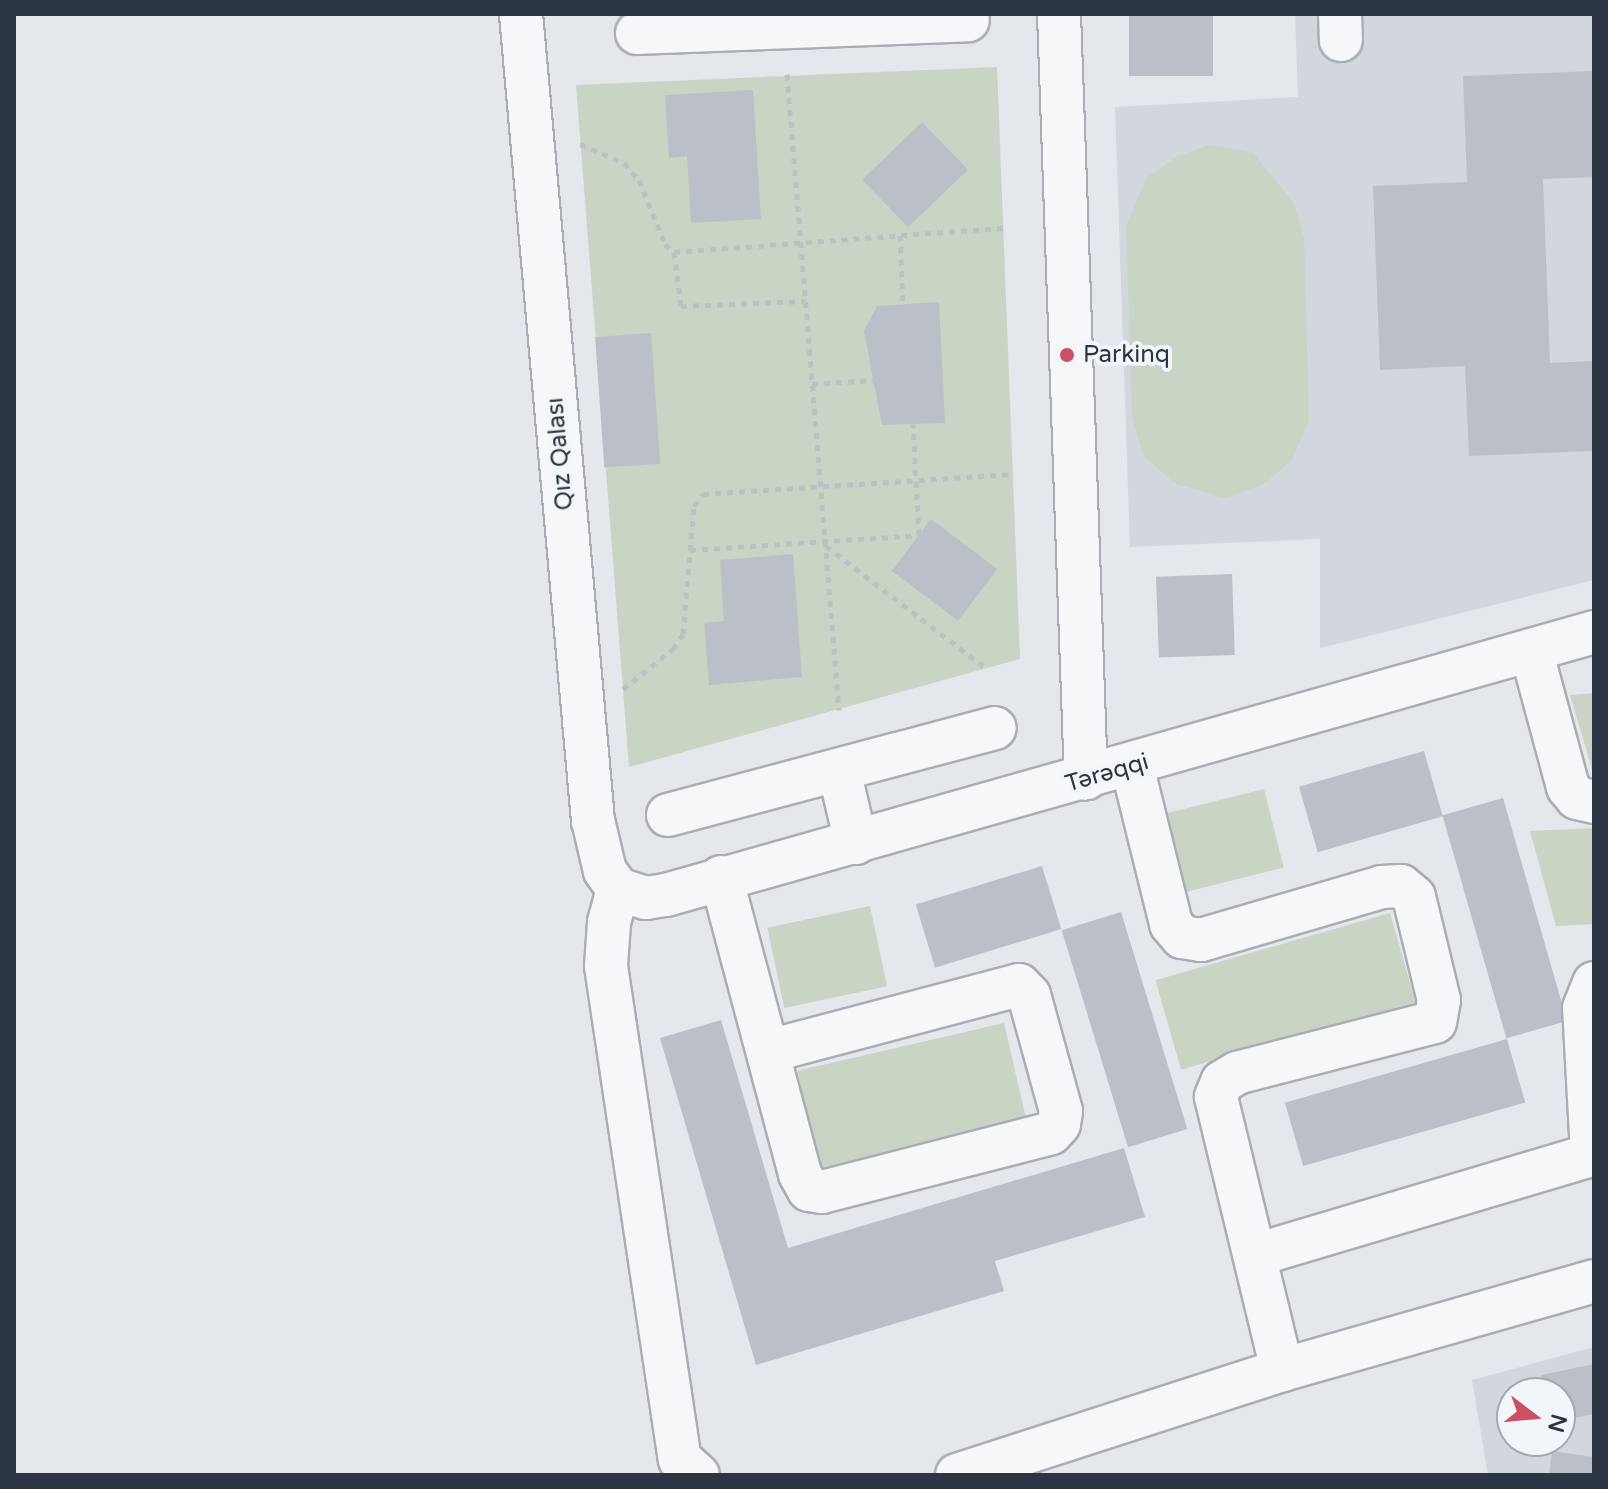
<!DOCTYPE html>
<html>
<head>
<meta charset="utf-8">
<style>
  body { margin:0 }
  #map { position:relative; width:1608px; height:1489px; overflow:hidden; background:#e4e7eb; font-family:"Varela Round",sans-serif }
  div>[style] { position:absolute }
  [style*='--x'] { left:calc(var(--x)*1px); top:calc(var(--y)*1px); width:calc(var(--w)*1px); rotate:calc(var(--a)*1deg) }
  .built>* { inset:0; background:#d2d6dd }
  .green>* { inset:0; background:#c9d4c5; transform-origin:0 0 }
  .building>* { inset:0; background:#bbc0c8; transform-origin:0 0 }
  .path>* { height:5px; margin-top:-2.5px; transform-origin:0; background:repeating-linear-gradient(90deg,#bdc1c6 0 6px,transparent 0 12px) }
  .roads { filter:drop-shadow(2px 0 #a9aeb5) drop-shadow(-2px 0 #a9aeb5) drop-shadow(0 2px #a9aeb5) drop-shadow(0 -2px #a9aeb5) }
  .minor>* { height:42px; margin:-21px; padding:0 21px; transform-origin:21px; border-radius:21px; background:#f6f7f9 }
  .dots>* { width:22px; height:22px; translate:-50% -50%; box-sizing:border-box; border:4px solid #f3f6f8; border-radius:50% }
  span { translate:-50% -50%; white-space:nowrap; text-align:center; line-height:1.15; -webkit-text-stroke:8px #f3f6f8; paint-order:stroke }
  .poi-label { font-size:24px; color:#2c3543 }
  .left { translate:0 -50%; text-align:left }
  .street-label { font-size:24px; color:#2c3543 }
  .frame { position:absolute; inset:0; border:16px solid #2c3543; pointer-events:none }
  .north { position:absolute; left:1496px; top:1377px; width:80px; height:80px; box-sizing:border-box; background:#f3f6f8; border:2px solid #a3a9b0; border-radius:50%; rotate:106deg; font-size:22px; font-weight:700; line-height:32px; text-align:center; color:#2c3543 }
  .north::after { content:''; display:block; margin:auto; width:28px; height:36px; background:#c95065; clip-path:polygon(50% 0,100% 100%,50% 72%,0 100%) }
</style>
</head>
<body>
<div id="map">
  <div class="built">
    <i style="clip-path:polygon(1295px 14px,1594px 14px,1594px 580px,1320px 648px,1320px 539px,1130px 547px,1115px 107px,1298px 97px)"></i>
    <i style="clip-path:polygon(evenodd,1594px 1347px,1594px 1475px,1488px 1475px,1472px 1380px,1594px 1347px,1512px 1393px,1560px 1393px,1560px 1441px,1512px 1441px,1512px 1393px)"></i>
  </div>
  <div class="green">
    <i style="clip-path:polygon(997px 67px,1020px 659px,629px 767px,576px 85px)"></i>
    <i style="clip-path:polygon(1209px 145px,1253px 153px,1294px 203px,1304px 238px,1309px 421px,1291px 461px,1264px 484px,1225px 498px,1176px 484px,1143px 456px,1132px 415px,1126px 226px,1146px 178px,1178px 156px)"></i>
    <i style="clip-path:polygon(1594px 693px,1594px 769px,1592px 769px,1570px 695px)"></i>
    <i style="left:1264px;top:789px;width:81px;height:110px;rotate:76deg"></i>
    <i style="clip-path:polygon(1594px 828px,1594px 924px,1556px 926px,1530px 831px)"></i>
    <i style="left:870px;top:906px;width:82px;height:105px;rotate:78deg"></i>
    <i style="left:1390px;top:913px;width:93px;height:244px;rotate:74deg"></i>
    <i style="left:1004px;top:1023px;width:106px;height:212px;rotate:77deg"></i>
  </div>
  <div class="building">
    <i style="left:1129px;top:14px;width:84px;height:62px"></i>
    <i style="clip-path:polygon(1594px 71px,1594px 177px,1543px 179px,1550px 363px,1594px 361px,1594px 451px,1469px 456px,1465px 366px,1380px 370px,1373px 186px,1467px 182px,1463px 76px)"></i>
    <i style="clip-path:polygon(753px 90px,761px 219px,691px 223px,687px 156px,669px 158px,665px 95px)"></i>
    <i style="left:922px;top:122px;width:66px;height:83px;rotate:46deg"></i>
    <i style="clip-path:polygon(939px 302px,945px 423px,882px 425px,864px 331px,877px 306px)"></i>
    <i style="left:651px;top:333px;width:131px;height:56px;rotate:86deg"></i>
    <i style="left:931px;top:519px;width:83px;height:65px;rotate:37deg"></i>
    <i style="clip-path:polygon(793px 554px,802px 677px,709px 685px,704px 623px,724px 621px,720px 560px)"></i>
    <i style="left:1232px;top:574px;width:81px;height:76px;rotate:88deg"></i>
    <i style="left:1424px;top:751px;width:68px;height:130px;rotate:74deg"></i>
    <i style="left:1503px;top:798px;width:232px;height:63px;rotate:74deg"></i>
    <i style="left:1042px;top:866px;width:66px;height:132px;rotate:73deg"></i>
    <i style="left:1121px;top:912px;width:227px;height:62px;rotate:73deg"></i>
    <i style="clip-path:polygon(721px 1020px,788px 1248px,1124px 1148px,1145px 1217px,995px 1261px,1004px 1291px,756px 1365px,660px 1038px)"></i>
    <i style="left:1507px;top:1039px;width:66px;height:231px;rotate:74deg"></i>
    <i style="clip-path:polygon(1594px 1364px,1594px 1414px,1560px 1421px,1560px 1393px,1545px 1393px,1541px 1375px)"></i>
    <i style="clip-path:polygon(1552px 1451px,1594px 1457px,1594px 1475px,1549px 1475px)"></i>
  </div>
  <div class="path">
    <i style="--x:787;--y:74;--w:638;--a:85.33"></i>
    <i style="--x:580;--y:144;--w:48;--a:23.4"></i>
    <i style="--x:624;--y:163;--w:23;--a:49"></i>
    <i style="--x:639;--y:180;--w:69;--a:67.9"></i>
    <i style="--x:665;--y:244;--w:12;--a:42"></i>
    <i style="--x:674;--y:252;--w:330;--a:-4.2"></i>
    <i style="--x:900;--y:235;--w:70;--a:87.5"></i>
    <i style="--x:674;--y:252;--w:54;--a:82.6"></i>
    <i style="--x:681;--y:306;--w:125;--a:-2.3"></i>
    <i style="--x:812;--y:384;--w:62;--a:-3.7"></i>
    <i style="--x:826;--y:546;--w:203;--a:37.4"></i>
    <i style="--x:690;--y:550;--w:229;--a:-3.7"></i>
    <i style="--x:919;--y:535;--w:111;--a:-93.1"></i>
    <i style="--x:623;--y:689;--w:64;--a:-38.7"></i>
    <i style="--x:673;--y:649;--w:18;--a:-56"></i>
    <i style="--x:683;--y:634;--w:128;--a:-85.1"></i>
    <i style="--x:694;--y:506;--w:15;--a:-53"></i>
    <i style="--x:703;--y:494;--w:311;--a:-3.7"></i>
  </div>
  <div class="roads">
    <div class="minor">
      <i style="--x:521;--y:14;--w:809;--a:84.9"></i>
      <i style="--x:593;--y:820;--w:52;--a:76.8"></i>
      <i style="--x:605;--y:871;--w:22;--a:54"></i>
      <i style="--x:618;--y:889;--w:29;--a:18"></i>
      <i style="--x:646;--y:898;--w:20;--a:-9"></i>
      <i style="--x:666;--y:895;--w:965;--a:-15.82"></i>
      <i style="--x:1059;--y:14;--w:765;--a:87.98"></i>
      <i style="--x:1340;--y:14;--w:26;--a:88"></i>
      <i style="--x:637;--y:33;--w:331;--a:-2.2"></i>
      <i style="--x:1531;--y:650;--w:142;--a:74.9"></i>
      <i style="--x:1568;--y:787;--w:14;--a:51"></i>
      <i style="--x:1577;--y:798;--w:17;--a:13"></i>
      <i style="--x:1132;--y:766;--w:163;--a:76.1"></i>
      <i style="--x:1171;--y:924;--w:17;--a:50"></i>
      <i style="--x:1182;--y:937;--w:19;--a:9"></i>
      <i style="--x:1201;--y:940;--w:189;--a:-16.3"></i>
      <i style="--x:1382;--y:887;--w:19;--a:-3"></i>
      <i style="--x:1401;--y:886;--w:17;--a:40"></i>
      <i style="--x:1414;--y:897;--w:106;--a:76.4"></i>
      <i style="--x:1439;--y:1000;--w:22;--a:100"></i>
      <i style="--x:1435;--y:1022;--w:204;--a:165.6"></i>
      <i style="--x:1237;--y:1073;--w:17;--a:149"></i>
      <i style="--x:1222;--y:1082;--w:16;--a:112"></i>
      <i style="--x:1216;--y:1097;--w:281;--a:76.4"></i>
      <i style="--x:839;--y:770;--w:75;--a:76.9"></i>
      <i style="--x:668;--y:815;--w:338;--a:-14.9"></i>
      <i style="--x:721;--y:877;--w:307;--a:75.1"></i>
      <i style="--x:800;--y:1174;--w:18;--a:61"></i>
      <i style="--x:809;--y:1190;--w:13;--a:9"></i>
      <i style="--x:822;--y:1192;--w:236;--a:-14.4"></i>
      <i style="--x:1051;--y:1133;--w:12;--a:-48"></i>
      <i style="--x:1059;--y:1124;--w:13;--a:-81"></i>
      <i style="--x:1061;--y:1111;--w:120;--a:-105.4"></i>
      <i style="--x:1029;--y:995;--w:14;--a:-135"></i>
      <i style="--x:1019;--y:985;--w:259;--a:165.2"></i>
      <i style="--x:618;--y:889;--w:35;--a:105"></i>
      <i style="--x:609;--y:923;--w:43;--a:94"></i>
      <i style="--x:606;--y:966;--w:499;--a:81.5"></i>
      <i style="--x:680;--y:1459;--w:24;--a:42"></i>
      <i style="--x:1592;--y:1154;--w:146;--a:-93.1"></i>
      <i style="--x:1584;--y:1008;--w:27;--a:-68"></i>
      <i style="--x:1256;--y:1255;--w:353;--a:-16.6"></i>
      <i style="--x:957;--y:1475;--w:342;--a:-17.9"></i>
      <i style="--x:1282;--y:1370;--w:324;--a:-15.9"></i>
    </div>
  </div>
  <div class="dots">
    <i style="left:1067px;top:355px;background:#c95065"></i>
  </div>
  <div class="poi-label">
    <span class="left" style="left:1083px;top:355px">Parkinq</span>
  </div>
  <div class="street-label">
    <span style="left:560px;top:454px;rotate:-95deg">Qız Qalası</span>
    <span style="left:1107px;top:773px;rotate:-16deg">Tərəqqi</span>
  </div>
  <div class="frame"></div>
  <div class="north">N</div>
</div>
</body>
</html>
